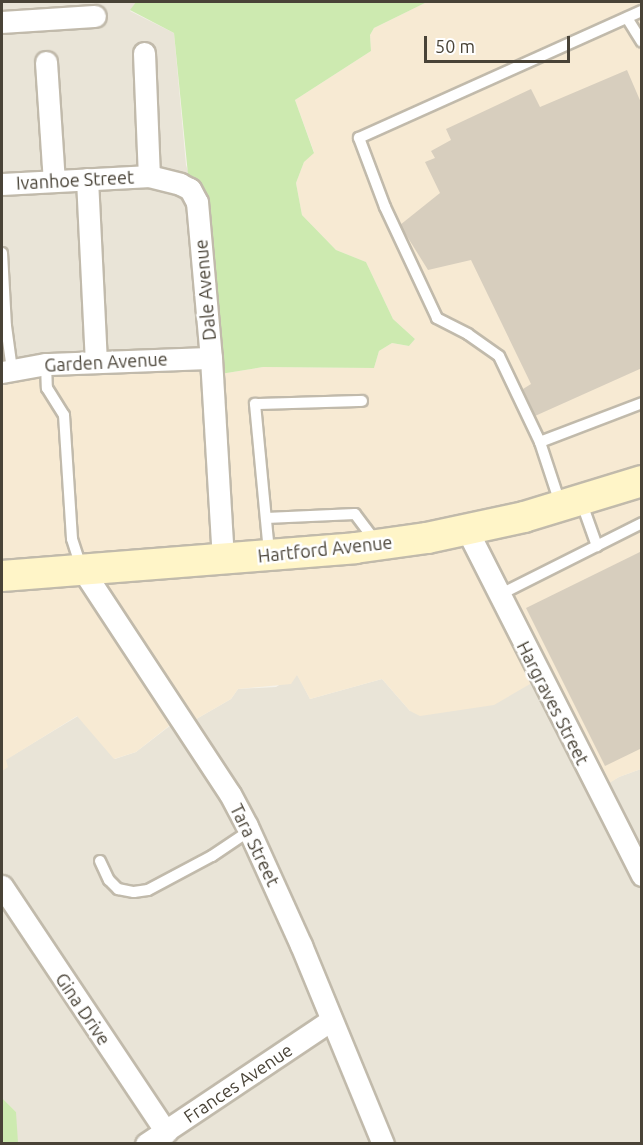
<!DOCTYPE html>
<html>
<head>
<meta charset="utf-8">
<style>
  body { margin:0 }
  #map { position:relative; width:643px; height:1145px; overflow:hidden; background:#f5f2e9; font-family:Ubuntu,sans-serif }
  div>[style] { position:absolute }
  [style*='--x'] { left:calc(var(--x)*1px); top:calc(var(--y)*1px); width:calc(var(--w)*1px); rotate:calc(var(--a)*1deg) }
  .residential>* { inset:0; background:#e9e4d7 }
  .commercial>* { inset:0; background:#f7ead3 }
  .green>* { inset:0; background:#cdeab0 }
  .building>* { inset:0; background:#d7cebe }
  .roads { filter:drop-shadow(2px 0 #c1baab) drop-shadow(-2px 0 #c1baab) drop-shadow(0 2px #c1baab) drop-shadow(0 -2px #c1baab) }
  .lane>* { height:10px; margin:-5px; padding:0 5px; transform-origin:5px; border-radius:5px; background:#fff }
  .street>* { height:21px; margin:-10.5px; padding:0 10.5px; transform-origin:10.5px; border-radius:10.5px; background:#fff }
  .secondary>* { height:30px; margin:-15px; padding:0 15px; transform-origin:15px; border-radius:15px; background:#fff5c8 }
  span { translate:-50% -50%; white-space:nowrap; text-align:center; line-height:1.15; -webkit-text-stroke:5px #fff; paint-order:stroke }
  .street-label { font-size:18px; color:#494337 }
  .frame { position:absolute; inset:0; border:3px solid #494337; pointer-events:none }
  .scale { position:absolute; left:424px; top:36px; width:146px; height:27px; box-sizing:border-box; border:3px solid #494337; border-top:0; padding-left:8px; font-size:18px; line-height:21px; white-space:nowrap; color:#494337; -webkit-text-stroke:4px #fff; paint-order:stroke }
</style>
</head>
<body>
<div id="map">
  <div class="residential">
    <i style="clip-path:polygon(2px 2px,136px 2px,130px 11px,174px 33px,186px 165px,191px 180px,205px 351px,2px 363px)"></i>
    <i style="clip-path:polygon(297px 674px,310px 699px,382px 679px,410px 711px,537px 679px,598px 789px,619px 777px,641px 769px,641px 1143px,18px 1143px,16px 1141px,16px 1112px,2px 1098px,2px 771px,7px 767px,5px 760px,78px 716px,115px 759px,136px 752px,175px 722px,186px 725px,231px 699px,238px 689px,276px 687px)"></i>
  </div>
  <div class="commercial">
    <i style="clip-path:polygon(427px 2px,641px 2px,641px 769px,619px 777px,598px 790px,537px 680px,494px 705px,420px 716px,410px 711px,382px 679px,310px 699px,297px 675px,291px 684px,238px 689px,231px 699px,186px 725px,174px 722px,136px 752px,114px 759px,77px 716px,6px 760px,8px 767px,2px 771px,2px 363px,16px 357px,193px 357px,208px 376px,263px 367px,374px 368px,379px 351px,392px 343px,409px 346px,415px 339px,393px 319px,366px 262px,336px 250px,302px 215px,296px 183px,304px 162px,314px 152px,295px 100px,371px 51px,370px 35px,374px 28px)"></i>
  </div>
  <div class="green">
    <i style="clip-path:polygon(136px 2px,427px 2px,374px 28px,370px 35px,371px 51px,295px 100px,314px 153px,304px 162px,296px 183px,302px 215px,336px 250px,366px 262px,393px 319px,415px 339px,409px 346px,392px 343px,379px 351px,374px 368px,263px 367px,208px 376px,174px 33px,130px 10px)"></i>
    <i style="clip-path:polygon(2px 1098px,16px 1112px,18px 1143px,2px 1143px)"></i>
  </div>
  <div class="building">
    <i style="clip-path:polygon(627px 70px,642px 105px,642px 368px,535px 416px,523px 389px,531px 384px,471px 260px,428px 270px,400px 225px,440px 193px,425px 162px,435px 158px,431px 151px,451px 140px,446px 129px,531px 89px,540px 107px)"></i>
    <i style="clip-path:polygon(642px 551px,642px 748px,605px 766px,526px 608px)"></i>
  </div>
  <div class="roads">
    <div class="lane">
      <i style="--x:627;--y:18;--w:28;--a:58"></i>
      <i style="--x:2;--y:253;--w:73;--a:86.9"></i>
      <i style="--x:6;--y:326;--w:44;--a:82.2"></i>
      <i style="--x:46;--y:364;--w:24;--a:88"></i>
      <i style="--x:47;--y:388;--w:32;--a:58"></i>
      <i style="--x:64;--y:415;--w:124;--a:86.3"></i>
      <i style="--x:72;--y:539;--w:28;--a:72"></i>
      <i style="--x:540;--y:442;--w:109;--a:-20.9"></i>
      <i style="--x:581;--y:501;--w:48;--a:70.4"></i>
      <i style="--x:560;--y:503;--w:64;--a:-108.2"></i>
      <i style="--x:540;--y:442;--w:95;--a:-115.5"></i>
      <i style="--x:499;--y:356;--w:38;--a:-145"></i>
      <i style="--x:468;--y:334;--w:35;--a:-153"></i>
      <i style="--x:437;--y:318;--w:123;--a:-115.1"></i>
      <i style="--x:385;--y:207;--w:74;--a:-110.6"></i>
      <i style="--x:359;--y:138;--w:310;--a:-24.2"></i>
      <i style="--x:266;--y:518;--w:89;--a:-2.6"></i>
      <i style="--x:355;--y:514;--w:34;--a:53"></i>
      <i style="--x:269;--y:552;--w:149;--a:-95.4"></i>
      <i style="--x:255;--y:404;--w:107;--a:-1.6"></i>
      <i style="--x:499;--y:595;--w:160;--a:-26.7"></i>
      <i style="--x:100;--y:861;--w:21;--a:65"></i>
      <i style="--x:109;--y:880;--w:13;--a:45"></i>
      <i style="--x:118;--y:889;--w:16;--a:11"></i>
      <i style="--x:134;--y:892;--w:14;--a:-8"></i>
      <i style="--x:148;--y:890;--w:72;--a:-28"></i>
      <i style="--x:212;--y:856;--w:45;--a:-34"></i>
    </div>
    <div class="street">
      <i style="--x:2;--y:22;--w:93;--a:-3.7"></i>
      <i style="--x:144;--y:53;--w:123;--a:87.7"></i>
      <i style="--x:149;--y:176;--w:32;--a:14"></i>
      <i style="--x:180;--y:184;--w:11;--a:27"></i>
      <i style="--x:190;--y:189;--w:15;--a:62"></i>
      <i style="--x:197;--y:202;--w:157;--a:84.9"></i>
      <i style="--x:211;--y:358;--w:201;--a:86.6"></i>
      <i style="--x:46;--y:62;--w:119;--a:86.2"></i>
      <i style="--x:87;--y:179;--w:182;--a:87.2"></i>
      <i style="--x:2;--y:184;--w:147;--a:-3.1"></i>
      <i style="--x:2;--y:372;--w:45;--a:-10.3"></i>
      <i style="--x:46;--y:364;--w:165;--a:-2.1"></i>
      <i style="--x:467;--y:530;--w:387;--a:63.1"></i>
      <i style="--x:82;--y:569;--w:269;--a:56.7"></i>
      <i style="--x:230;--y:794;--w:36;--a:62"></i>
      <i style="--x:247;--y:826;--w:131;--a:65.6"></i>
      <i style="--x:301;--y:945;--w:215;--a:67.6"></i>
      <i style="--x:2;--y:886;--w:296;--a:56.3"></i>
      <i style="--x:146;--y:1144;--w:221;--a:-33.8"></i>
    </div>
    <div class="secondary">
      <i style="--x:2;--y:576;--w:354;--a:-4.5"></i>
      <i style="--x:355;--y:548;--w:73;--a:-7.9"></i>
      <i style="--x:427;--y:538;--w:99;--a:-12.2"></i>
      <i style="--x:524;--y:517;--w:123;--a:-17"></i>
    </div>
  </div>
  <div class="street-label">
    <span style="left:75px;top:180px;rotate:-3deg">Ivanhoe Street</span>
    <span style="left:205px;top:290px;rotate:-95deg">Dale Avenue</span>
    <span style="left:106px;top:362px;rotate:-3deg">Garden Avenue</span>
    <span style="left:325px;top:549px;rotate:-6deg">Hartford Avenue</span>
    <span style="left:553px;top:703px;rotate:63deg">Hargraves Street</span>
    <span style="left:255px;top:845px;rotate:64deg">Tara Street</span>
    <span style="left:83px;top:1009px;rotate:56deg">Gina Drive</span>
    <span style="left:238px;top:1083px;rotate:-34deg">Frances Avenue</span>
  </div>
  <div class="frame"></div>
  <div class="scale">50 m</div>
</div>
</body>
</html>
